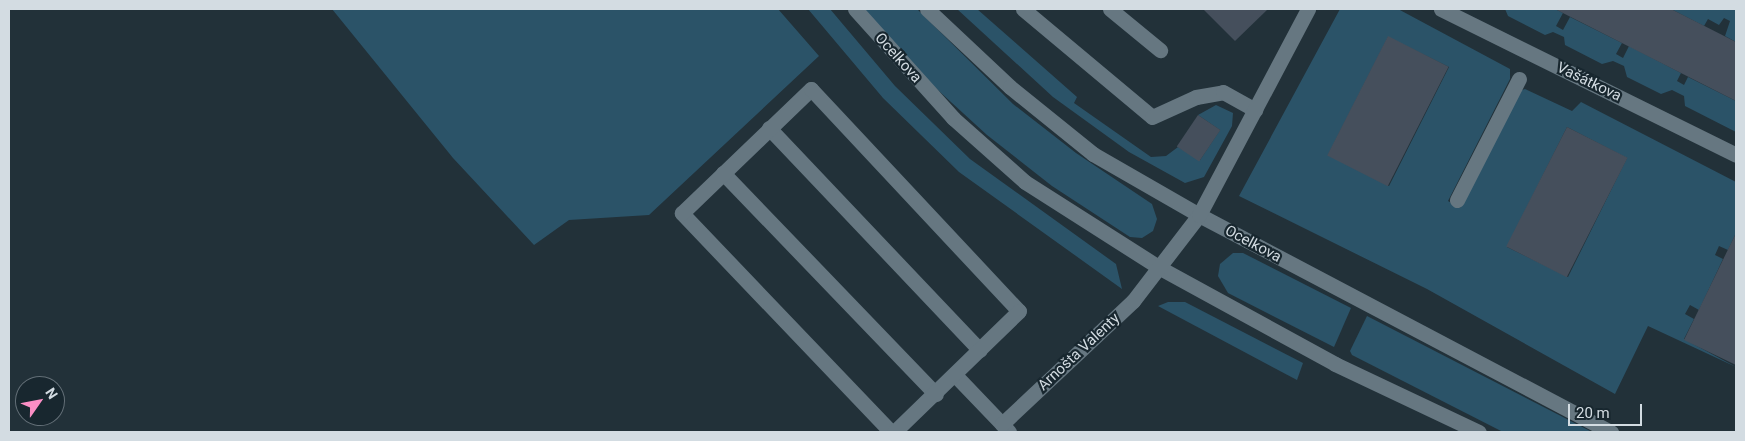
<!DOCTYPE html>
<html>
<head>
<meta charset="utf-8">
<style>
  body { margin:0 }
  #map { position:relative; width:1745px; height:441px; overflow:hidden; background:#223139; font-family:Roboto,sans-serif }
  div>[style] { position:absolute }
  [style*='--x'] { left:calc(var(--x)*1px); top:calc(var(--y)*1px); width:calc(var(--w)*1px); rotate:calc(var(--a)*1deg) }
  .green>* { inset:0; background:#2b5368 }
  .building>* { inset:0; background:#454f5c; transform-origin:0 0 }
  .minor>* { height:15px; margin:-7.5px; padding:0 7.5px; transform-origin:7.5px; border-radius:7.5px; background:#667781 }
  span { translate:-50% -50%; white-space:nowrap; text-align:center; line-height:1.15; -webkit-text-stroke:4.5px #18272f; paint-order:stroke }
  .street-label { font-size:15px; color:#d3dce2 }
  .frame { position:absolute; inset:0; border:10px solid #d3dce2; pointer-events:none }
  .north { position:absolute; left:15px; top:376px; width:50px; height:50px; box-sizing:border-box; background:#18272f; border:1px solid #636f77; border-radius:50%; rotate:57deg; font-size:14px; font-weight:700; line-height:20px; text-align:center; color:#d3dce2 }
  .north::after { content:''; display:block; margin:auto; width:18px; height:22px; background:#fb8fc5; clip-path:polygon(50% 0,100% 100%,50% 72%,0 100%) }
  .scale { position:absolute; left:1568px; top:404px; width:74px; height:22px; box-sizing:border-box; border:2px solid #d3dce2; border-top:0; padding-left:6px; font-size:15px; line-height:18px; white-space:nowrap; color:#d3dce2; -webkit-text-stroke:4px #18272f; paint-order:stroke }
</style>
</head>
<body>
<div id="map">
  <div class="green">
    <i style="clip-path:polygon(332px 9px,778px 9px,819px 56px,649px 215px,569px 220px,534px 245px,453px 158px)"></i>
    <i style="clip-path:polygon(808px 9px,830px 9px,895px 86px,970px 159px,1116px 264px,1122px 289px,959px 172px,883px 98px)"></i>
    <i style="clip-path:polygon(862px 9px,917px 9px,1013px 104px,1076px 153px,1152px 204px,1157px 219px,1153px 231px,1142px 238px,1130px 237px,1052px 186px,987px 135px,928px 81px)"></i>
    <i style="clip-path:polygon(957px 9px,977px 9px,1077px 97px,1074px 103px,1151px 157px,1166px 156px,1178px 147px,1200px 160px,1220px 130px,1198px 115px,1216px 105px,1233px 113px,1232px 126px,1204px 177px,1185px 183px,1129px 152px,1053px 97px)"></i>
    <i style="clip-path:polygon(evenodd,1340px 9px,1398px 9px,1510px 69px,1510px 79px,1448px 201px,1460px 208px,1519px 91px,1525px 89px,1572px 111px,1581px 102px,1736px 182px,1736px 233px,1728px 250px,1719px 246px,1715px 255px,1723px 259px,1699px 310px,1690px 305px,1685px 314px,1694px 319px,1684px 339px,1736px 367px,1648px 326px,1615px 394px,1427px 289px,1239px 196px,1340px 9px,1388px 37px,1449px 67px,1389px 186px,1328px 155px,1388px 37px,1340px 9px,1567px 127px,1627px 158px,1568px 277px,1507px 247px,1567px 127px)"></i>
    <i style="clip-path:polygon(1505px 9px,1555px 9px,1563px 13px,1556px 26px,1563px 30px,1570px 17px,1622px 43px,1616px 54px,1623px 58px,1629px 46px,1681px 73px,1677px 81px,1684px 85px,1688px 77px,1736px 101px,1736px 132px,1685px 106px,1684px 96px,1672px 90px,1661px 94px,1627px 77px,1624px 66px,1613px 61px,1602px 64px,1565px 45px,1564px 37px,1553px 32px,1545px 35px,1508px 16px)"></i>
    <i style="clip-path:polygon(1671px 9px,1736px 9px,1736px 42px,1725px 36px,1730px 21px,1724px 18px,1719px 25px,1708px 19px,1704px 26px)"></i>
    <i style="clip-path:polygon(1233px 253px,1243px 253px,1351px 308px,1334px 347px,1228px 293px,1218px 276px,1220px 264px)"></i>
    <i style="clip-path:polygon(1168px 302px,1185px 302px,1303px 363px,1297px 380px,1158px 306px)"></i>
    <i style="clip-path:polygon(1367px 316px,1592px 432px,1503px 432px,1352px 355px,1350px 351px)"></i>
  </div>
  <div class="building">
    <i style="clip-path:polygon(1203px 9px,1268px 9px,1235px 41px)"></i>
    <i style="clip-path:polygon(1555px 9px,1671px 9px,1736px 42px,1736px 101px)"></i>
    <i style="left:1388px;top:36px;width:68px;height:134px;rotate:27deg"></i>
    <i style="left:1198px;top:115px;width:27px;height:38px;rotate:34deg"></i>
    <i style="left:1567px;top:127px;width:68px;height:134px;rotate:27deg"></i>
    <i style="clip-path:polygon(1736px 233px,1736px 365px,1684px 340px)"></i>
  </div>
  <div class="minor">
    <i style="--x:855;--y:9;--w:147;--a:48"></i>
    <i style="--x:953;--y:118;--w:96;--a:41.6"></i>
    <i style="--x:1025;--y:182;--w:160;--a:32.5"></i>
    <i style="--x:1160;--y:268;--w:200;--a:28.7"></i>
    <i style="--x:1335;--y:364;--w:159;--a:25.3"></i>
    <i style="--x:927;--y:9;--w:114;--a:43.2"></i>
    <i style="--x:1010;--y:87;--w:107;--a:38.9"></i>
    <i style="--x:1093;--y:154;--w:122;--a:29.9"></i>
    <i style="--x:1199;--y:215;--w:466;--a:27.8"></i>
    <i style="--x:1023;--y:9;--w:168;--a:39.9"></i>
    <i style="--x:1152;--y:117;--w:48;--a:-24.4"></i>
    <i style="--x:1196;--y:97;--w:27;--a:-10"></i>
    <i style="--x:1223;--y:92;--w:37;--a:29"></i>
    <i style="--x:1110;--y:9;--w:65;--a:39.4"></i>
    <i style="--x:1441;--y:9;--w:329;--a:26.3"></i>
    <i style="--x:769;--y:128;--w:306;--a:46.5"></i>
    <i style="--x:723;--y:173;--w:307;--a:46.1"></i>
    <i style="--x:1457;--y:200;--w:136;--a:-62.9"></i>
    <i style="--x:955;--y:375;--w:68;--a:46.2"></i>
    <i style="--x:891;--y:432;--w:303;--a:-133.7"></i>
    <i style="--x:682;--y:213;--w:179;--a:-43.9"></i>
    <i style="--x:811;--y:89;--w:304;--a:46.9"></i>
    <i style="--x:1019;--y:311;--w:174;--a:135.9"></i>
    <i style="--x:1009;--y:432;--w:11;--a:-131"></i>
    <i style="--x:1002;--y:424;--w:180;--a:-43.2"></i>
    <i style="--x:1133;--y:301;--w:108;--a:-52.5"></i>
    <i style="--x:1199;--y:215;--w:233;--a:-62.1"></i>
  </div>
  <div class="street-label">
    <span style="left:898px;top:58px;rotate:48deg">Ocelkova</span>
    <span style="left:1589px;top:82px;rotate:26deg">Vašátkova</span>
    <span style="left:1253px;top:244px;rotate:28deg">Ocelkova</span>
    <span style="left:1079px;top:352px;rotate:-43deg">Arnošta Valenty</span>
  </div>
  <div class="frame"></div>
  <div class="north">N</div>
  <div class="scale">20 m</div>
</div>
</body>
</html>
